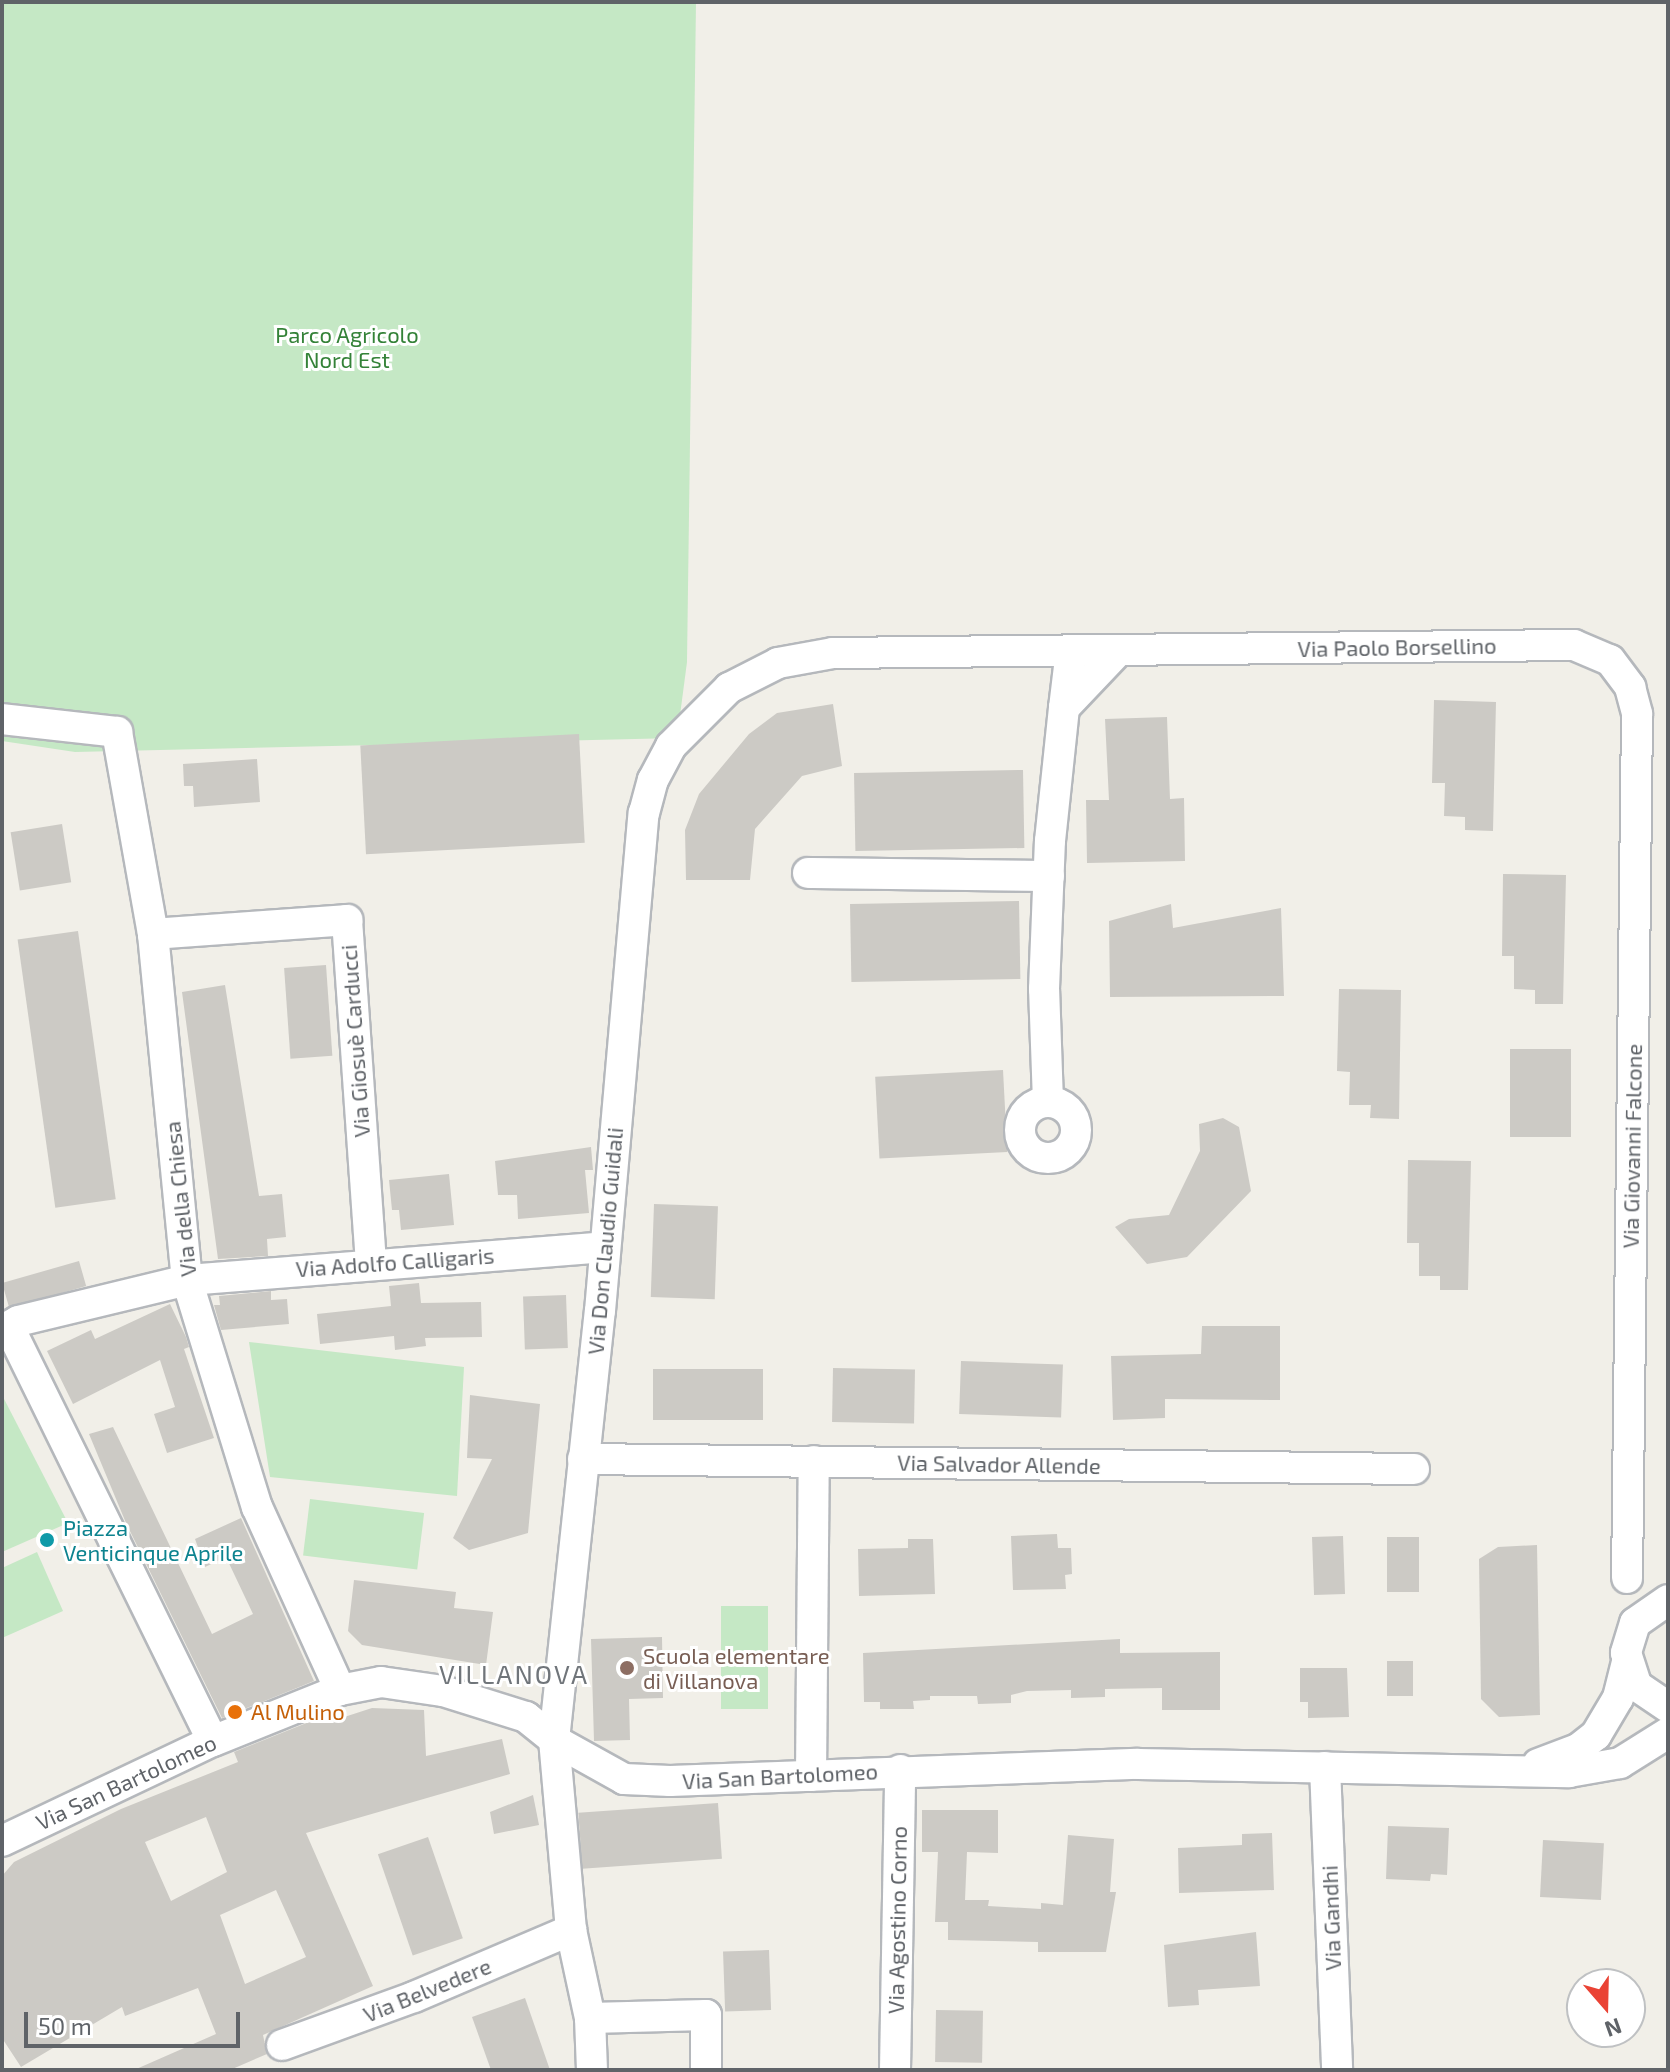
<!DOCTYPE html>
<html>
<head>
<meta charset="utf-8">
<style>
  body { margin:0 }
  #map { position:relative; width:1670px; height:2072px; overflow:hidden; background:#f1efe8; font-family:"Exo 2",sans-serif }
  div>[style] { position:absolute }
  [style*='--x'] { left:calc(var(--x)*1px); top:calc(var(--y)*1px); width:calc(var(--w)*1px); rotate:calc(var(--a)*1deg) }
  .green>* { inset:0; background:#c5e8c5; transform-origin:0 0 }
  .building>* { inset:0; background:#cccac5; transform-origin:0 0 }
  .roads { filter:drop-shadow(2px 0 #b5b8bc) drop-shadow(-2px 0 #b5b8bc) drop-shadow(0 2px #b5b8bc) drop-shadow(0 -2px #b5b8bc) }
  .street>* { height:30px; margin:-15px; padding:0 15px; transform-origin:15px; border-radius:15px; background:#fff }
  .street>.ring { margin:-15px; padding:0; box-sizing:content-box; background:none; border:30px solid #fff; border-radius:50% }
  .dots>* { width:22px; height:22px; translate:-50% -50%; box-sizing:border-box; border:4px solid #fff; border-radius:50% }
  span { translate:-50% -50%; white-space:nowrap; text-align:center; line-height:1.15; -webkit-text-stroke:6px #fff; paint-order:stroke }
  .park-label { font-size:22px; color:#348238 }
  .street-label { font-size:22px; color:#5f6368 }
  .culture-label { font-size:22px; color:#0d838f }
  .left { translate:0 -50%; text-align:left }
  .education-label { font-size:22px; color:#785e54 }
  .food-label { font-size:22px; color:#c56008 }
  .quarter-label { font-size:26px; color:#70757a; letter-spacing:2px }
  .frame { position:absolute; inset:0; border:4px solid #5f6368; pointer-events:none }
  .north { position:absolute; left:1566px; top:1968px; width:80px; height:80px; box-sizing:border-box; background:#fff; border:2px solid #bfc1c3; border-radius:50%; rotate:160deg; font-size:22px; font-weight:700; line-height:32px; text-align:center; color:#5f6368 }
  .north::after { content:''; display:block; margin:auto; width:28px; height:36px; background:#ea4335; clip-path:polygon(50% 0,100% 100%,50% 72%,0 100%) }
  .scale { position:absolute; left:24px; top:2012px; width:216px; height:36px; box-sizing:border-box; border:4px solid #5f6368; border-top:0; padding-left:10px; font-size:24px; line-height:28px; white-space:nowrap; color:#5f6368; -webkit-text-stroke:6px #fff; paint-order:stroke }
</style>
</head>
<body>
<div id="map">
  <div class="green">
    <i style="clip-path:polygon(2px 2px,696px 2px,687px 662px,677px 738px,75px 752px,2px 741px)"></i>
    <i style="clip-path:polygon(249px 1342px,464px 1367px,457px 1496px,270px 1477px)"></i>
    <i style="clip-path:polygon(2px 1395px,68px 1523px,2px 1552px)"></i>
    <i style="left:310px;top:1499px;width:115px;height:57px;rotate:7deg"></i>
    <i style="clip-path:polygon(37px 1552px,63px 1611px,2px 1638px,2px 1568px)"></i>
    <i style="left:721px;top:1606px;width:47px;height:103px"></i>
  </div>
  <div class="building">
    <i style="clip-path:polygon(1434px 700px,1496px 702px,1493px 831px,1465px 830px,1465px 817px,1444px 816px,1445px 783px,1432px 783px)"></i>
    <i style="clip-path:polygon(833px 704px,842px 766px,802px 776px,755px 829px,750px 880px,686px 880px,685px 830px,699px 794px,749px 734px,777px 713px)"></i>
    <i style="clip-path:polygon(1167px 717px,1170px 799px,1184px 798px,1185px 861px,1087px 863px,1086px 800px,1109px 800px,1105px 719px)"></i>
    <i style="left:579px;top:734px;width:109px;height:219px;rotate:87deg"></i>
    <i style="clip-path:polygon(257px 759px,260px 802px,194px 807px,193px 786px,184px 786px,183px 764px)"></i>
    <i style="left:1023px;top:770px;width:78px;height:169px;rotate:89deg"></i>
    <i style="left:62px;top:824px;width:59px;height:52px;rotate:81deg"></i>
    <i style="clip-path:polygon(1503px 874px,1566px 875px,1563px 1004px,1535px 1004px,1535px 990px,1514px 989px,1514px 956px,1502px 956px)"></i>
    <i style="left:1019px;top:901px;width:78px;height:169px;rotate:89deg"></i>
    <i style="clip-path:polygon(1171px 904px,1173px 928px,1281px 908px,1284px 996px,1110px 997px,1109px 921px)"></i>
    <i style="left:78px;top:931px;width:271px;height:61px;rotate:82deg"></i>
    <i style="left:326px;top:965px;width:91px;height:42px;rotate:86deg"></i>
    <i style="clip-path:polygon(225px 985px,259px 1196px,282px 1194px,286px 1237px,267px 1239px,268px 1256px,218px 1259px,182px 992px)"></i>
    <i style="clip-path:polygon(1339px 989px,1401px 990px,1399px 1119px,1370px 1118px,1371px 1105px,1349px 1105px,1350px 1072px,1337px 1071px)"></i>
    <i style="left:1510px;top:1049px;width:61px;height:88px"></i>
    <i style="left:1003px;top:1070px;width:82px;height:128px;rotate:87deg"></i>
    <i style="clip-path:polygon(1223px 1118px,1239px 1127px,1251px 1191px,1187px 1257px,1147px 1264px,1115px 1227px,1129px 1219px,1169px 1215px,1200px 1151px,1199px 1124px)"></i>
    <i style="clip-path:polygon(591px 1147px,593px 1170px,585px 1170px,589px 1213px,518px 1219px,517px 1195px,498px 1195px,495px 1161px)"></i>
    <i style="clip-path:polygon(1408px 1160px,1471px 1161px,1468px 1290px,1440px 1290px,1440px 1276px,1419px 1276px,1419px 1243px,1407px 1243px)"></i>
    <i style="clip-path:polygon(449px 1174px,454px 1225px,401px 1230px,399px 1210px,392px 1210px,389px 1180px)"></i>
    <i style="left:654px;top:1204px;width:64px;height:93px;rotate:2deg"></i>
    <i style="left:79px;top:1261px;width:26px;height:80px;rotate:74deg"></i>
    <i style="clip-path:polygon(419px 1283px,421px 1303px,481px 1302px,482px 1337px,425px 1338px,426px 1346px,395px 1350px,394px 1336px,320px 1344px,317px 1314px,391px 1306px,389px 1286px)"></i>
    <i style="clip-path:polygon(271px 1291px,271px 1300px,287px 1299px,289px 1324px,221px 1330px,214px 1305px,220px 1305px,219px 1296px)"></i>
    <i style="left:566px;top:1295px;width:53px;height:43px;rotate:88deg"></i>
    <i style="clip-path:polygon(170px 1304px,186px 1337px,189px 1347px,184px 1349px,214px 1438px,167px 1453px,154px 1414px,175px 1407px,160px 1360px,73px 1404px,47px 1351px,91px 1330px,95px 1339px)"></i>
    <i style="clip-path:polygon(1202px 1326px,1280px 1326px,1280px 1400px,1165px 1399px,1165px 1418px,1113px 1420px,1111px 1356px,1201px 1354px)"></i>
    <i style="left:961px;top:1361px;width:102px;height:53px;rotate:2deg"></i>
    <i style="left:833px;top:1368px;width:82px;height:54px;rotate:1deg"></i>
    <i style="left:763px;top:1369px;width:51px;height:110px;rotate:90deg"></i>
    <i style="clip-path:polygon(470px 1395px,540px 1404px,528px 1533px,469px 1550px,453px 1538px,492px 1459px,467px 1458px)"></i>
    <i style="clip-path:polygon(113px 1427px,212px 1634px,253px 1614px,226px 1557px,205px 1567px,195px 1539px,241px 1518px,314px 1681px,222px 1718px,126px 1523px,89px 1434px)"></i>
    <i style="clip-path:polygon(1057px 1534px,1058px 1548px,1071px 1548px,1072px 1574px,1065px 1575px,1066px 1589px,1013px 1590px,1011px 1536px)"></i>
    <i style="left:1343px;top:1536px;width:58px;height:31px;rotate:88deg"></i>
    <i style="left:1419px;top:1537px;width:55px;height:32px;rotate:90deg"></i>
    <i style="clip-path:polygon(908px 1539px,933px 1539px,935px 1594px,859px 1596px,858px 1549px,908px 1548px)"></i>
    <i style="clip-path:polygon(1537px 1545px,1540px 1715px,1499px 1717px,1481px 1699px,1479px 1559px,1498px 1547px)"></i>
    <i style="clip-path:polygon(354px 1580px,456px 1592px,454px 1608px,493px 1612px,486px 1665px,362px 1645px,348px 1631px)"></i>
    <i style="clip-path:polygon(662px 1637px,663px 1698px,629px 1699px,630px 1740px,594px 1741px,591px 1639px)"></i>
    <i style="clip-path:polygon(1120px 1639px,1120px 1653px,1220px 1652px,1220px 1710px,1162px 1710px,1162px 1688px,1105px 1689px,1105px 1697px,1071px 1698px,1071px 1690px,1027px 1691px,1011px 1695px,1011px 1703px,978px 1704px,977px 1696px,930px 1696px,930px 1700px,913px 1701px,914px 1709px,880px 1709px,880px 1702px,864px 1702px,863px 1653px)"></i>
    <i style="left:1387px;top:1661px;width:26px;height:35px"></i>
    <i style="clip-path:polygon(1300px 1668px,1347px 1668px,1349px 1717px,1308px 1718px,1308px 1702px,1300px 1702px)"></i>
    <i style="clip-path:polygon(evenodd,372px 1708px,424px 1710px,426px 1756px,502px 1739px,510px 1774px,306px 1833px,373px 1986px,263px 2035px,267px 2054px,230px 2070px,134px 2070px,216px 2034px,198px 1988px,125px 2016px,122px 2007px,21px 2067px,2px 2038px,2px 1876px,14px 1862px,121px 1809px,238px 1762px,234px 1752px,329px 1714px,332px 1721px,372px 1708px,206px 1817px,227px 1872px,171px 1901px,145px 1842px,206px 1817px,372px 1708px,276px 1890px,306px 1957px,245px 1984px,220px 1915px,276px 1890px)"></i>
    <i style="clip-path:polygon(533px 1795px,539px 1825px,494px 1834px,490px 1812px)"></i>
    <i style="left:718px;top:1803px;width:56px;height:140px;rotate:86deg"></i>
    <i style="clip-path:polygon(922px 1810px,998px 1810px,998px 1853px,967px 1852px,965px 1900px,989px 1900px,988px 1906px,1041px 1909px,1041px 1903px,1063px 1905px,1068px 1835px,1114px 1839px,1110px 1892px,1116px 1892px,1106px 1952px,1038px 1952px,1038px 1942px,948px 1940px,948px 1922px,935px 1922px,938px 1852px,922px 1852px)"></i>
    <i style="clip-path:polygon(1388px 1826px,1449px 1828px,1447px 1875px,1431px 1874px,1430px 1881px,1386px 1879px)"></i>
    <i style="clip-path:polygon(1272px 1833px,1274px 1890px,1179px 1893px,1178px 1848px,1242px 1845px,1242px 1834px)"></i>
    <i style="left:428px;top:1837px;width:107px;height:53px;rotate:71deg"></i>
    <i style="left:1543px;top:1840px;width:61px;height:57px;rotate:3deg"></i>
    <i style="clip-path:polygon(1256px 1932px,1260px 1986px,1198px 1990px,1199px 2005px,1168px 2007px,1164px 1945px)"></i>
    <i style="left:769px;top:1950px;width:60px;height:46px;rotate:88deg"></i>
    <i style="clip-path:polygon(525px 1998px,550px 2070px,491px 2070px,472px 2017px)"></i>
    <i style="left:936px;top:2010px;width:47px;height:52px;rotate:1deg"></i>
  </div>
  <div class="roads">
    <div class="street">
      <i style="--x:1071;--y:650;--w:58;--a:96.9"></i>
      <i style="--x:1064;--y:708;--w:80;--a:-46.5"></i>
      <i style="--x:2;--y:719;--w:116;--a:6.4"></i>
      <i style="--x:117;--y:732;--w:205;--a:79.9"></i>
      <i style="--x:153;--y:934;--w:348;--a:84.4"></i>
      <i style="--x:187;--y:1280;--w:238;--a:72.9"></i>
      <i style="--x:257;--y:1507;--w:201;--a:65.6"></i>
      <i style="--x:808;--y:873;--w:241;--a:0.7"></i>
      <i style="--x:153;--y:934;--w:195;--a:-4.1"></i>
      <i style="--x:347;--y:920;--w:343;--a:86"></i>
      <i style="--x:1048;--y:1102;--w:113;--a:-92"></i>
      <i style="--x:1044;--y:989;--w:148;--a:-87.7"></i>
      <i style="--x:1050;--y:841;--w:134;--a:-84"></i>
      <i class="ring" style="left:1020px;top:1102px;width:26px;height:26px"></i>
      <i style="--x:10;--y:1329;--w:459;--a:63.8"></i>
      <i style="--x:2;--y:1330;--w:18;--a:-29"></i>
      <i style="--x:18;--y:1321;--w:174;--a:-13.6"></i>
      <i style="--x:187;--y:1280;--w:417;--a:-4.5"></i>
      <i style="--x:583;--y:1459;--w:831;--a:0.69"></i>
      <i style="--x:1668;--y:1600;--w:40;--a:145.1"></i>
      <i style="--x:1635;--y:1623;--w:31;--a:107"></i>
      <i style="--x:1626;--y:1653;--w:35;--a:72"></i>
      <i style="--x:1637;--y:1686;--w:37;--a:34"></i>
      <i style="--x:1538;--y:1764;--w:43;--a:-20.6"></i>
      <i style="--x:1578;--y:1749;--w:23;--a:-38"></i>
      <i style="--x:1596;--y:1735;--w:43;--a:-59.3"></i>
      <i style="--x:1618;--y:1698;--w:38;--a:-76"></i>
      <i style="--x:1325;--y:1767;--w:303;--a:87.7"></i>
      <i style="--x:811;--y:1776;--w:315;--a:-89.5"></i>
      <i style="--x:2;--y:1841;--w:233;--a:-25.4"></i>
      <i style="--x:213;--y:1741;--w:137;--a:-21.9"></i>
      <i style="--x:340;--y:1690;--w:42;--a:-11"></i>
      <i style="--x:381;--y:1682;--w:63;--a:8.3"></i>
      <i style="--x:443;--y:1691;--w:87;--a:17.4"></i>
      <i style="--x:526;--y:1717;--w:36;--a:39"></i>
      <i style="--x:554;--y:1740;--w:80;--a:29.1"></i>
      <i style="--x:624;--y:1779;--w:46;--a:2.5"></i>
      <i style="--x:670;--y:1781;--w:468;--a:-2.1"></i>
      <i style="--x:1138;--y:1764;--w:431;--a:1.1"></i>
      <i style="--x:1569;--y:1772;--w:52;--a:-10"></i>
      <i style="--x:1620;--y:1763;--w:57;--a:-32"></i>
      <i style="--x:590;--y:2018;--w:116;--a:-1.5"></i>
      <i style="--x:706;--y:2015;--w:55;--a:90"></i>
      <i style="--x:282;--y:2045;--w:140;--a:-20"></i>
      <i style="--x:414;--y:1997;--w:171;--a:-23.1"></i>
      <i style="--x:592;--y:2070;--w:52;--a:-92.2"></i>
      <i style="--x:590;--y:2018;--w:90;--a:-102.2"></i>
      <i style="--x:571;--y:1930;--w:191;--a:-95.1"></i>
      <i style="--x:554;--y:1740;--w:431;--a:-83.9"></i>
      <i style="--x:600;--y:1311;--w:500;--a:-85"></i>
      <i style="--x:644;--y:813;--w:34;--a:-75"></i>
      <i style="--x:653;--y:780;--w:38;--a:-62"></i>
      <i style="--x:671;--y:746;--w:82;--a:-45"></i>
      <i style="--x:729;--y:688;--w:55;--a:-27"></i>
      <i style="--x:778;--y:663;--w:56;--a:-10.3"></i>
      <i style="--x:833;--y:653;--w:741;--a:-0.62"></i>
      <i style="--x:1574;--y:645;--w:39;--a:23"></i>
      <i style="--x:1610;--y:660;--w:34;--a:53"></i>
      <i style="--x:1630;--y:687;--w:28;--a:75"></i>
      <i style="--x:1637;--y:714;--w:864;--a:90.66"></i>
      <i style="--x:895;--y:2070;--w:300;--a:-89"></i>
    </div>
  </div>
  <div class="dots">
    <i style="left:47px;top:1540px;background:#0f9aa8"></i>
    <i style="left:627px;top:1668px;background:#8d6e63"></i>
    <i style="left:235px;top:1712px;background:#e8710a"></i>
  </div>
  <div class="park-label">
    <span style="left:347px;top:347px">Parco Agricolo<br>Nord Est</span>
  </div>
  <div class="street-label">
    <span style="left:1397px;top:647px;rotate:-1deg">Via Paolo Borsellino</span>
    <span style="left:355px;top:1041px;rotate:-94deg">Via Giosuè Carducci</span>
    <span style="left:1632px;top:1146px;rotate:-89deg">Via Giovanni Falcone</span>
    <span style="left:180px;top:1199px;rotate:-96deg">Via della Chiesa</span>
    <span style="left:605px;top:1241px;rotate:-85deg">Via Don Claudio Guidali</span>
    <span style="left:395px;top:1262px;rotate:-4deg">Via Adolfo Calligaris</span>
    <span style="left:999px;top:1464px;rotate:1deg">Via Salvador Allende</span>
    <span style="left:780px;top:1776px;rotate:-3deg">Via San Bartolomeo</span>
    <span style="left:126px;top:1782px;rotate:-25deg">Via San Bartolomeo</span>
    <span style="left:1331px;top:1918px;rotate:-92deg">Via Gandhi</span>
    <span style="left:897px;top:1920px;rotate:-89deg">Via Agostino Corno</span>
    <span style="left:427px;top:1990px;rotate:-22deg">Via Belvedere</span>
  </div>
  <div class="culture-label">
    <span class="left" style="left:63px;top:1540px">Piazza<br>Venticinque Aprile</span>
  </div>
  <div class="education-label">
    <span class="left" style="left:643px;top:1668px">Scuola elementare<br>di Villanova</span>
  </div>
  <div class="food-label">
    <span class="left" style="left:251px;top:1712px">Al Mulino</span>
  </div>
  <div class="quarter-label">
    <span style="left:514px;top:1674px">VILLANOVA</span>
  </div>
  <div class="frame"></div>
  <div class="north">N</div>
  <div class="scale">50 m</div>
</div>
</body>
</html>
